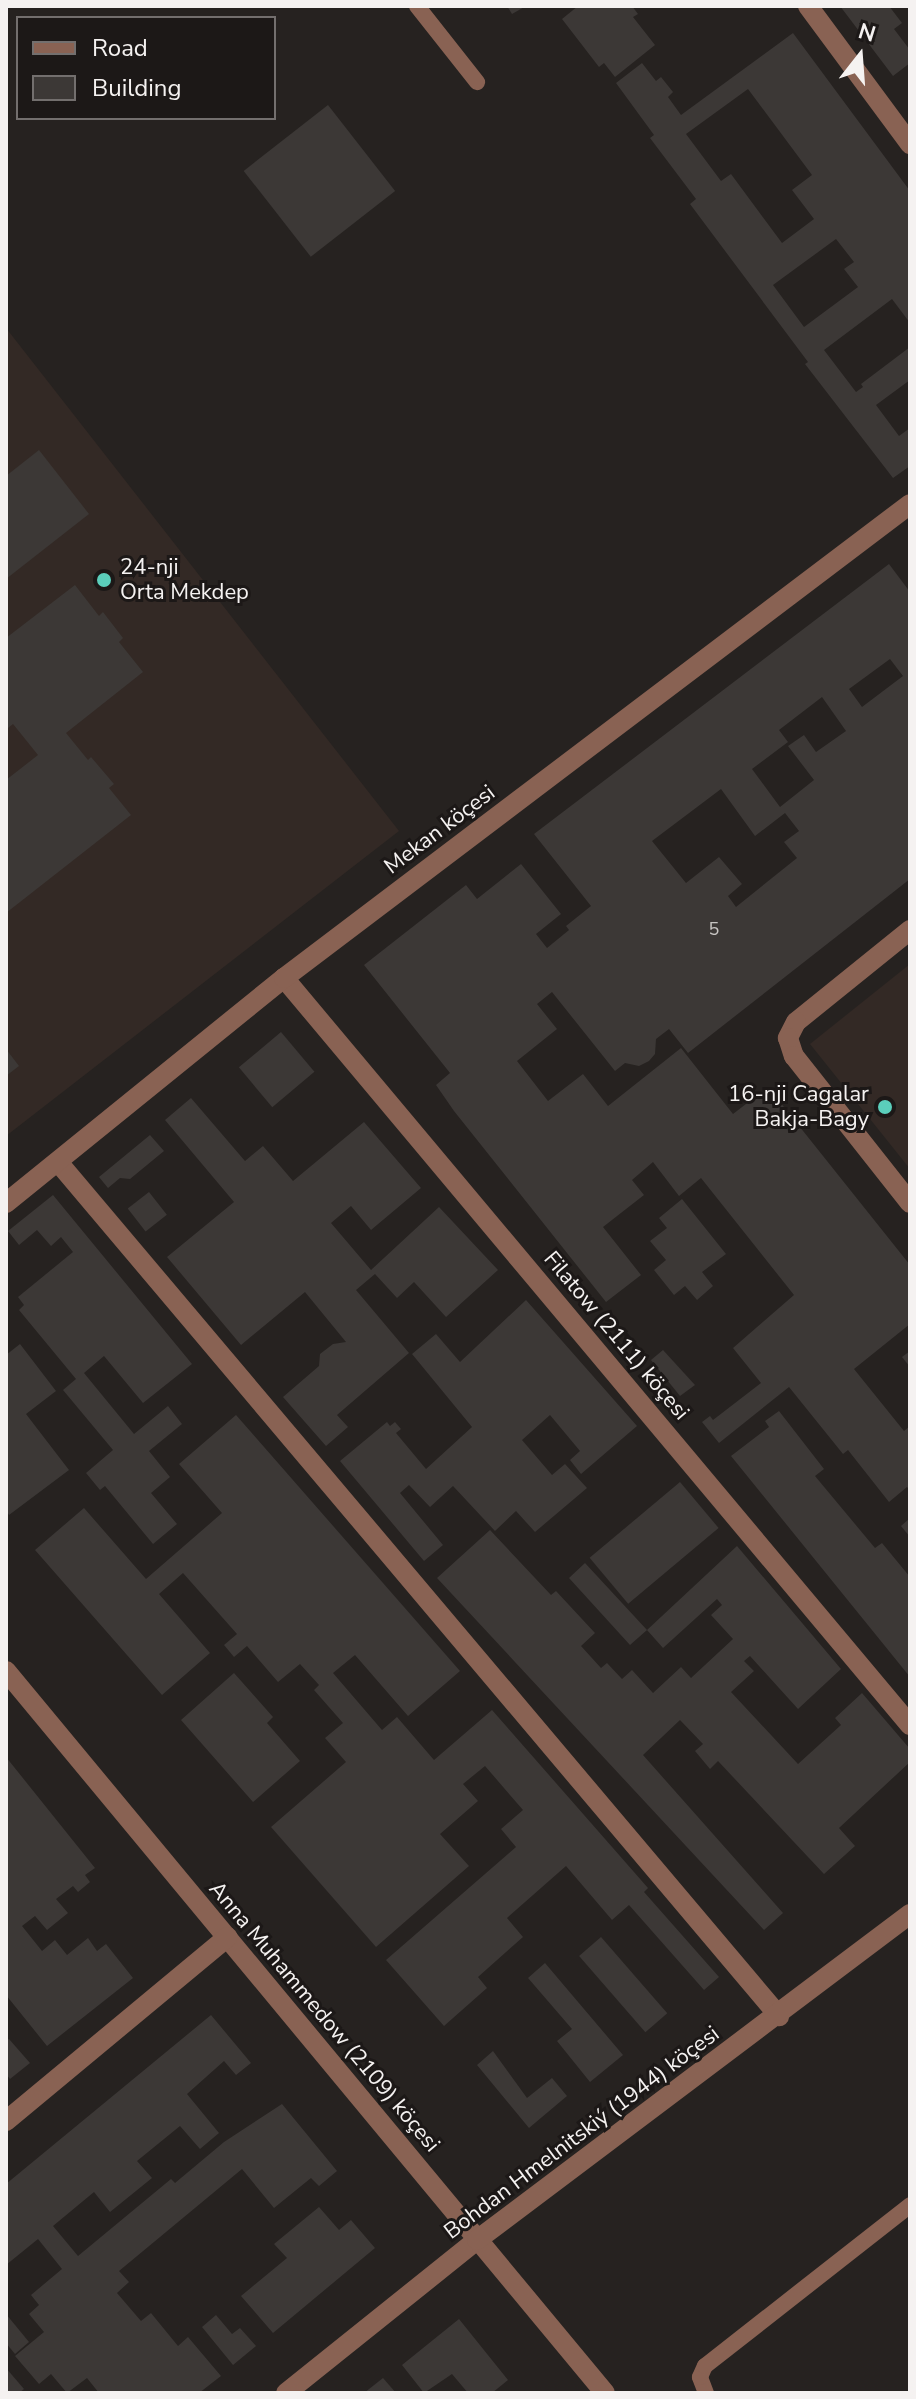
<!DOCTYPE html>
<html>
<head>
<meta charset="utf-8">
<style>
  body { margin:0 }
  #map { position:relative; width:916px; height:2399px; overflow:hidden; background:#262220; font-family:"Nunito Sans",sans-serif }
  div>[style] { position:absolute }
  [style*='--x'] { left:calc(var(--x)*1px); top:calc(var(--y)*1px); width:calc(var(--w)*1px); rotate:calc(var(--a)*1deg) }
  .built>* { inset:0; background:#332925 }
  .building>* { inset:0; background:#3c3836; transform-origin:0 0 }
  .lane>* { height:16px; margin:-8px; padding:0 8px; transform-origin:8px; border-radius:8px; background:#896253 }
  .street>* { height:20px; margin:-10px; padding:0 10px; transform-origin:10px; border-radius:10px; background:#896253 }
  .dots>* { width:22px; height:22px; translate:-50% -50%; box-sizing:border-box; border:4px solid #1c1817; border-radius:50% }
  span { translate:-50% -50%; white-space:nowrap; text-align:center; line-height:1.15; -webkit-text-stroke:6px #1c1817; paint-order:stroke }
  .number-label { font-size:18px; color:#c7c4c2 }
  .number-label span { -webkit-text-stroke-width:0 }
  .poi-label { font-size:22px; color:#f5f2f1 }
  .left { translate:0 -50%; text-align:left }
  .right { translate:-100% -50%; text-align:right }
  .street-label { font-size:22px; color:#f5f2f1 }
  .frame { position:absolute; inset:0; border:8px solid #f5f2f1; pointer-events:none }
  .legend { position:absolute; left:16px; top:16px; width:260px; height:104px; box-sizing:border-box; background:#1c1817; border:2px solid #736f6e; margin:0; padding:10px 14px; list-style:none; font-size:24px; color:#f5f2f1 }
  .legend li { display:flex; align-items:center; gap:16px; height:40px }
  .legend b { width:40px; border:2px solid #736f6e }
  .north { position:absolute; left:820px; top:16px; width:80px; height:80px; -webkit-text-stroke:6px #1c1817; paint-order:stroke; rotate:17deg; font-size:22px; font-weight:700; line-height:32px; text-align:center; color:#f5f2f1 }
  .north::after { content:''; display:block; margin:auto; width:28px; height:36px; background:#f5f2f1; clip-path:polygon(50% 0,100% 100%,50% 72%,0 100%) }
</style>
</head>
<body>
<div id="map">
  <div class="built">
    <i style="clip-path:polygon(6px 328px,399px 831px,6px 1136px)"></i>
    <i style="clip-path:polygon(910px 964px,910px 1169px,810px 1044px)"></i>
  </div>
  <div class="building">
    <i style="clip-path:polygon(507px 6px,526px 6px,512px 14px)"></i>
    <i style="clip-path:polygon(578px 6px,632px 6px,638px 14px,633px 17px,655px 45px,615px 77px,604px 63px,599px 67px,562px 19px)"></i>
    <i style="clip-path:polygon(840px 6px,889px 6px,902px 23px,894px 29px,910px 50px,910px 63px,893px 76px)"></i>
    <i style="clip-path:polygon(evenodd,793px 33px,910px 191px,910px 323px,892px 299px,824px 350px,856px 392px,863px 387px,861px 384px,910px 347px,910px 380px,876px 405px,899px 436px,910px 428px,910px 466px,893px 478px,805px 364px,808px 362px,690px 204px,696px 199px,650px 138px,654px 135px,616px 83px,642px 63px,656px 81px,661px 77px,673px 92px,668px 97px,681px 115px,793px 33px,748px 89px,812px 175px,792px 190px,814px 219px,782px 243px,731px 174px,721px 181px,686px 134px,748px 89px,793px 33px,836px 239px,854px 262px,844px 269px,858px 287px,804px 327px,773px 285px,836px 239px)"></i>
    <i style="left:328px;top:105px;width:109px;height:107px;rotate:52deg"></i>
    <i style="clip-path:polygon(39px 450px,89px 514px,6px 579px,6px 476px)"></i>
    <i style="clip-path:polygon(evenodd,889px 564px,910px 592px,910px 879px,688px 1053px,669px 1029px,656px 1039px,655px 1054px,649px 1061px,639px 1066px,625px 1063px,615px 1071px,552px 992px,537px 1004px,557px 1029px,517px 1061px,548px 1101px,583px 1074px,608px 1106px,681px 1048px,733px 1114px,768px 1087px,910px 1265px,910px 1324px,854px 1369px,904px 1431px,910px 1426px,910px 1490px,907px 1487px,889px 1502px,848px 1450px,843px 1454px,789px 1387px,719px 1443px,702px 1422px,710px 1416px,713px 1420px,761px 1383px,733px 1348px,794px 1295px,701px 1178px,679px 1196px,653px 1162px,632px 1180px,644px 1195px,603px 1227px,641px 1275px,606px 1302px,454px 1111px,436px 1085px,450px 1073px,364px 965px,466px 885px,477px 899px,521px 864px,561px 914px,536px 934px,547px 948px,569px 930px,566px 926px,591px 906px,534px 834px,889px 564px,890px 659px,903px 676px,862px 707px,849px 689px,890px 659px,889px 564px,822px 697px,846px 731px,816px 752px,804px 735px,788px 746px,814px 780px,780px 807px,752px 769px,788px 742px,779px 730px,822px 697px,889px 564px,721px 789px,755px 836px,785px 813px,799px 831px,784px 842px,797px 858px,736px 907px,728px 896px,742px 884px,719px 857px,686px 883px,652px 841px,721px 789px)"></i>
    <i style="clip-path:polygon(75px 585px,99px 616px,103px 612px,123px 638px,119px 642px,143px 672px,66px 733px,88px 760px,91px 757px,114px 784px,109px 788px,131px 815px,6px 913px,6px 780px,38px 755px,13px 724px,8px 728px,6px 726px,6px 638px)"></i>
    <i style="left:281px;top:1032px;width:52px;height:55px;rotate:50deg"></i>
    <i style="clip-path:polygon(6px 1049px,19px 1066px,6px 1076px)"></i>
    <i style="clip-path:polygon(191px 1098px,245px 1161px,263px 1146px,293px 1181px,364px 1122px,421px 1188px,371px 1230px,351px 1206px,331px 1223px,371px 1270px,439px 1207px,498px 1270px,446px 1317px,414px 1282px,397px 1298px,375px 1274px,356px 1290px,409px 1353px,337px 1415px,348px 1427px,326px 1446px,283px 1397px,319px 1366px,320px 1354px,333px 1344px,346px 1342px,305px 1292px,241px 1345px,167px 1257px,234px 1202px,165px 1120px)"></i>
    <i style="clip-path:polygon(150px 1135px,164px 1151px,130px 1179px,120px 1178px,108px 1188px,99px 1177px)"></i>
    <i style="left:149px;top:1192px;width:29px;height:27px;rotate:52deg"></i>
    <i style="clip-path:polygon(53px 1195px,192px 1364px,143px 1403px,104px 1356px,84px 1373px,134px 1434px,168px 1406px,182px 1424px,149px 1451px,170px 1477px,151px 1493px,177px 1524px,153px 1544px,105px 1486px,100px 1490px,86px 1473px,113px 1450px,63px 1390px,76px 1379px,19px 1310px,24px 1305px,18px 1297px,73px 1252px,61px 1237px,51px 1246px,37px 1230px,19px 1245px,8px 1231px)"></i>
    <i style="clip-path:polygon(682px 1199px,726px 1254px,702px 1272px,713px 1286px,697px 1300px,685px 1286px,674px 1295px,654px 1270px,666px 1260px,650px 1241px,667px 1228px,659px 1218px)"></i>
    <i style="clip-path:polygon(526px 1300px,637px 1426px,581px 1474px,570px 1460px,580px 1451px,550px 1415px,522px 1440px,552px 1475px,565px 1464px,587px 1488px,535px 1532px,516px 1511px,495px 1531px,453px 1486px,430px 1507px,409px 1485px,400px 1493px,443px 1545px,424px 1561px,340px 1461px,387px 1422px,390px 1426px,395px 1422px,401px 1429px,396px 1433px,426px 1469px,472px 1427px,412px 1354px,436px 1334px,460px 1362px)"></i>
    <i style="clip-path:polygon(20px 1344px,56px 1391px,26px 1414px,69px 1470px,9px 1515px,6px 1510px,6px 1355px)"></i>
    <i style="clip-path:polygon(663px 1350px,695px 1385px,680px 1396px,651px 1360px)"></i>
    <i style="clip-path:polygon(910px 1351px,910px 1367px,902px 1357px)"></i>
    <i style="clip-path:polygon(779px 1411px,824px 1469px,815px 1476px,875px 1548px,882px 1543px,910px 1577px,910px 1677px,731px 1456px,769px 1427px,765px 1421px)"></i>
    <i style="clip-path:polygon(236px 1415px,460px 1671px,408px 1716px,355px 1655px,333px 1673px,382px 1730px,397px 1717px,434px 1760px,492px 1710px,648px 1888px,644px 1892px,719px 1977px,704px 1990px,629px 1905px,612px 1920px,566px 1866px,507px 1918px,523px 1937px,478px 1977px,487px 1988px,444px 2026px,386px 1960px,516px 1847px,501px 1829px,523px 1810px,485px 1766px,463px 1784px,478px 1801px,440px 1834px,469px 1866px,376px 1947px,271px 1827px,346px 1762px,325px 1738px,343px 1723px,314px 1690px,319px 1685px,300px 1664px,278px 1682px,247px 1646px,234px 1657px,224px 1645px,237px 1634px,183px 1573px,159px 1594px,210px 1653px,162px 1695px,35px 1550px,84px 1508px,146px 1579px,222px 1513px,179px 1464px)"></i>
    <i style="left:680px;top:1482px;width:60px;height:118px;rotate:50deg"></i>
    <i style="clip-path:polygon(910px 1518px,910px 1537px,901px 1526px)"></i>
    <i style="clip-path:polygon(490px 1530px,551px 1595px,556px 1591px,595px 1633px,581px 1646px,601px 1668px,607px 1663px,622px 1679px,632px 1670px,653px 1693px,681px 1667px,691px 1678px,733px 1639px,711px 1615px,722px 1605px,717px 1599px,663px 1648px,647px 1630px,630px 1645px,569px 1578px,585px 1563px,647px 1630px,737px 1546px,841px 1669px,798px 1709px,750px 1656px,744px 1661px,754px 1671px,731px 1692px,798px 1764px,841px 1725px,835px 1718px,862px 1693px,910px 1749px,910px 1762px,839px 1828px,855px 1846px,824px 1874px,718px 1761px,710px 1769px,695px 1751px,703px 1744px,680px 1720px,643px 1755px,783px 1913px,764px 1930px,437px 1578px)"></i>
    <i style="clip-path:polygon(234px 1673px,273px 1717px,267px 1723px,300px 1761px,253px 1802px,181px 1720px)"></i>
    <i style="clip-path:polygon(6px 1757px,95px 1868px,85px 1875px,90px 1882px,78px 1892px,73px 1886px,56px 1899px,68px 1913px,47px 1930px,35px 1916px,22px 1926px,42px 1951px,55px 1940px,67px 1955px,88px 1938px,97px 1951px,106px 1944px,133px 1978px,47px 2046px,6px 1995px)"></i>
    <i style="left:601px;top:1937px;width:101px;height:29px;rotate:49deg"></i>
    <i style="clip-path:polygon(545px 1963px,623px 2055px,590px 2082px,557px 2041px,572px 2029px,528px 1978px)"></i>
    <i style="clip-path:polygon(211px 2015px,251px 2063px,236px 2075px,224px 2061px,187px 2094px,219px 2133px,200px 2149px,180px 2126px,137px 2161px,152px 2178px,110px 2212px,94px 2192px,53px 2226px,78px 2256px,171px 2179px,175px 2183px,224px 2142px,282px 2104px,337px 2171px,319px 2186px,311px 2178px,274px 2208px,242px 2169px,119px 2271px,129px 2282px,117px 2293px,141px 2321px,151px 2313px,178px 2346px,188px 2337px,221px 2376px,199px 2393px,99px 2393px,87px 2378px,67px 2393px,51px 2374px,39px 2384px,15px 2356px,44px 2332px,29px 2314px,39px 2305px,31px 2295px,62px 2269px,38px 2239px,6px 2265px,6px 2184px)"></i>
    <i style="clip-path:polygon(9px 2039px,30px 2063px,10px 2079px,6px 2074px,6px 2041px)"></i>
    <i style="clip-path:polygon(493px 2051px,527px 2098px,552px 2078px,567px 2096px,529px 2128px,477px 2065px)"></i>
    <i style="clip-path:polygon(319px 2207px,339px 2230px,351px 2220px,375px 2248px,273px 2333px,241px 2296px,287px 2258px,274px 2244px)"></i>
    <i style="clip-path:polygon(6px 2314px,29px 2342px,15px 2354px,6px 2343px)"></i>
    <i style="clip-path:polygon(216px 2315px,232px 2334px,240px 2328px,256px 2346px,233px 2365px,202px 2327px)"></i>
    <i style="clip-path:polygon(459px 2319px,508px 2380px,492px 2393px,468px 2393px,452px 2374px,424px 2393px,402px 2365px)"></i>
    <i style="clip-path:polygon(6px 2368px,24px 2389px,19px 2393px,6px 2393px)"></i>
    <i style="clip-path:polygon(383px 2378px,396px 2393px,364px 2393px)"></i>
  </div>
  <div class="lane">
    <i style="--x:417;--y:6;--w:97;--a:51.7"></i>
    <i style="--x:706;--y:2393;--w:17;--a:-111"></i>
    <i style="--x:700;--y:2377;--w:12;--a:-66"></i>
    <i style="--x:705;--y:2366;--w:261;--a:-38.1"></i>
  </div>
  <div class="street">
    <i style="--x:808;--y:6;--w:172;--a:53.5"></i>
    <i style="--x:910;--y:930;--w:146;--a:141.1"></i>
    <i style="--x:796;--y:1022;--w:18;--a:117"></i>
    <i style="--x:788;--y:1038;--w:19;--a:72"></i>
    <i style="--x:794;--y:1056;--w:187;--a:51.7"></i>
    <i style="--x:284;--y:978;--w:975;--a:50.04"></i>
    <i style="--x:58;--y:1162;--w:1118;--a:49.83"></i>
    <i style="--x:6;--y:1203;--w:358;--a:-39"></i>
    <i style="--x:284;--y:978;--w:785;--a:-37.13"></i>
    <i style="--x:6;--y:1671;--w:938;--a:50.32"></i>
    <i style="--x:6;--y:2121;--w:288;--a:-39.7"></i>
    <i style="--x:286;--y:2393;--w:245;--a:-38.7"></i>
    <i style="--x:477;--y:2240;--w:542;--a:-36.98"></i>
  </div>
  <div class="dots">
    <i style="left:104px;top:580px;background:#5bcebb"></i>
    <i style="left:885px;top:1107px;background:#5bcebb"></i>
  </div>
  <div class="number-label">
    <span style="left:714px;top:929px">5</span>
  </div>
  <div class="poi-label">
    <span class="left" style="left:120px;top:580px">24-nji<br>Orta Mekdep</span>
    <span class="right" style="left:869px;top:1107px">16-nji Cagalar<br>Bakja-Bagy</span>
  </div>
  <div class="street-label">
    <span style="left:440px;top:830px;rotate:-37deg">Mekan köçesi</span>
    <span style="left:616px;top:1336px;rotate:50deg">Filatow (2111) köçesi</span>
    <span style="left:324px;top:2017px;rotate:50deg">Anna Muhammedow (2109) köçesi</span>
    <span style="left:582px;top:2133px;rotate:-37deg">Bohdan Hmelnitskiý (1944) köçesi</span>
  </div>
  <div class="frame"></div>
  <ul class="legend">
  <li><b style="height:10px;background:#896253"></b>Road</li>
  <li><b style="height:22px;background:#3c3836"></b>Building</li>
  </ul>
  <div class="north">N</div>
</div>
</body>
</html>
